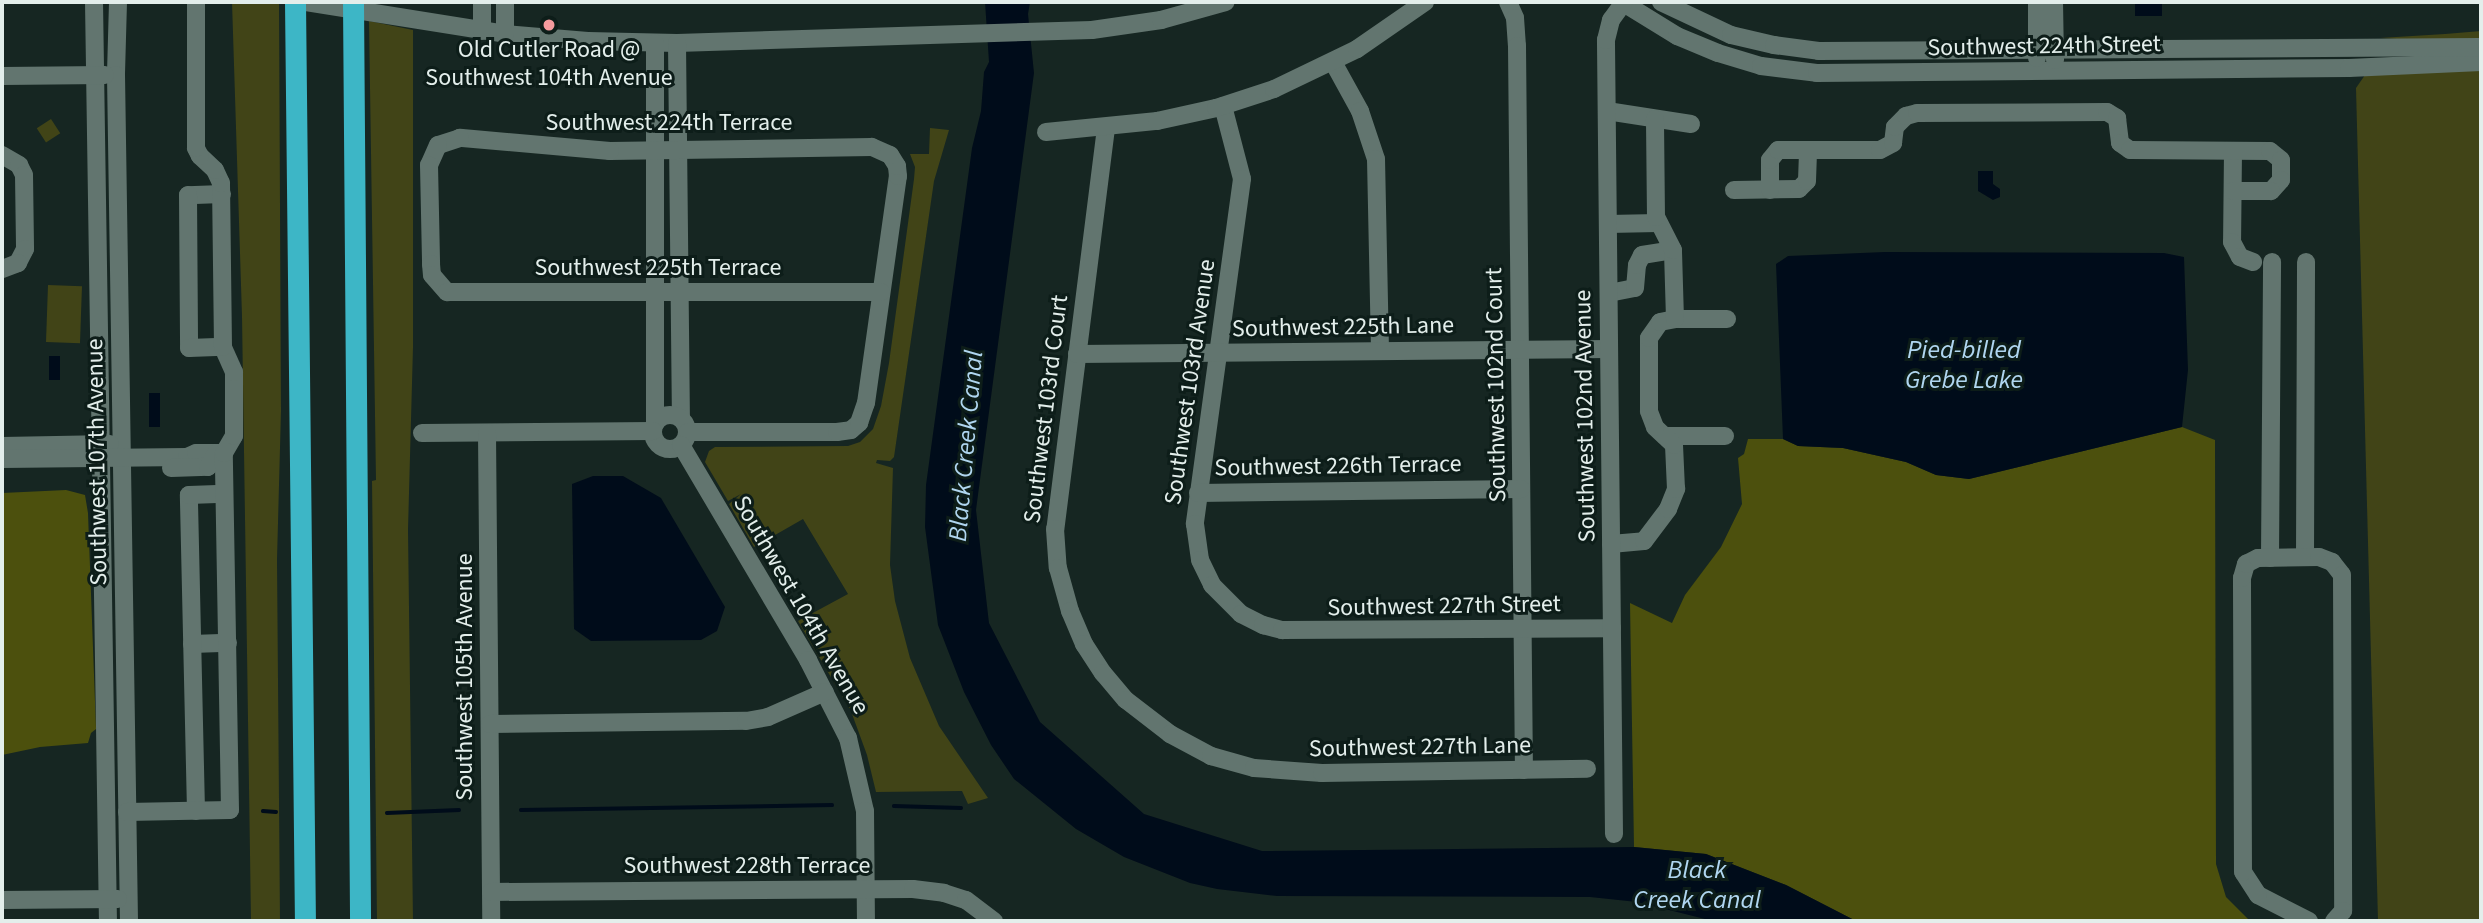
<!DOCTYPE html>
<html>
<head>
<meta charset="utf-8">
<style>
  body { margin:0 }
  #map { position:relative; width:2483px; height:923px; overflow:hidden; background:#162622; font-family:"Source Sans 3",sans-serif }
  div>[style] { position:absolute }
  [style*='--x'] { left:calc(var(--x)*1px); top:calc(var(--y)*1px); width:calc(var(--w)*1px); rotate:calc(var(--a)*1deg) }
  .green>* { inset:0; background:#414417; transform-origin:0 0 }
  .forest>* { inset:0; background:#4c500d }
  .water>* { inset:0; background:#000c1a; transform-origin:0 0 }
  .stream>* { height:3.5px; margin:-1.75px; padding:0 1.75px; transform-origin:1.75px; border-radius:1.75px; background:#000c1a }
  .minor>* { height:18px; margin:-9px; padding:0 9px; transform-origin:9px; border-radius:9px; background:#62756f }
  .minor>.ring { margin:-9px; padding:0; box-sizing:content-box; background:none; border:18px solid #62756f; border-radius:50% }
  .highway>* { height:21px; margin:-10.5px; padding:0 10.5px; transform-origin:10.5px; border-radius:10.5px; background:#3db6c6 }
  .dots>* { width:19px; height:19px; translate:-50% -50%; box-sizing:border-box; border:4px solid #0d1d19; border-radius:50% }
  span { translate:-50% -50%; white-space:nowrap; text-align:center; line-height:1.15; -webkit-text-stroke:6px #0d1d19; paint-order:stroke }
  .street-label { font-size:24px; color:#e3eeeb }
  .poi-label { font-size:24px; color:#e3eeeb }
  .water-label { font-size:26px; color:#b0d6f0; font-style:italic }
  .frame { position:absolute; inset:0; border:4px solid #e3eeeb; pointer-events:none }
</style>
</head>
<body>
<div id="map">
  <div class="green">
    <i style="clip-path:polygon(232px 2px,279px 4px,281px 411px,277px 560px,280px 921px,251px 921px,242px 316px)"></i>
    <i style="clip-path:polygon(369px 21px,413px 30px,413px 347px,408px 530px,413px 921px,377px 921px,372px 481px,376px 480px)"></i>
    <i style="clip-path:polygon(2481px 31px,2481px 44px,2380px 38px,2445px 34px)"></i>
    <i style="clip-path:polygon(2481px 67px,2481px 921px,2378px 921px,2356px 88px,2365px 75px)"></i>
    <i style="left:51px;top:119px;width:17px;height:17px;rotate:57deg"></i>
    <i style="clip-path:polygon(930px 128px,949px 130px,934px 181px,894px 457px,890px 461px,877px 460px,876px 463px,893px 468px,890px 565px,895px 601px,910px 658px,939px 726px,988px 798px,968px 804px,962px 791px,876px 792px,867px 755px,852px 714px,856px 712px,854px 707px,849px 708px,798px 621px,848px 594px,803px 519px,754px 547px,729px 504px,741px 494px,728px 501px,705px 462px,709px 451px,715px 447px,848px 446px,860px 442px,873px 429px,881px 406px,889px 363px,914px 179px,915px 167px,910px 154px,929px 154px)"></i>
    <i style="left:48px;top:285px;width:34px;height:57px;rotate:2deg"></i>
  </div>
  <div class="forest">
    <i style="clip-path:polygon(2182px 427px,2215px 440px,2216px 864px,2226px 897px,2250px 921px,1856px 921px,1786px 885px,1706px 854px,1634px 847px,1630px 603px,1672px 623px,1685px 595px,1721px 547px,1742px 504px,1738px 458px,1744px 454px,1748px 439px,1783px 439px,1798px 446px,1843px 448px,1906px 462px,1936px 475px,1969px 479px)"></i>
    <i style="clip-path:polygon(66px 490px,85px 495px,88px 513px,96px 729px,91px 733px,88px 743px,40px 747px,2px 755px,2px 493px)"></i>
  </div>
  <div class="water">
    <i style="clip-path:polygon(985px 2px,1030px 2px,1028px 14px,1034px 73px,976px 510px,989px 623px,1040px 722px,1144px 814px,1262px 851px,1634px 847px,1706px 854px,1786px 885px,1856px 921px,1713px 921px,1637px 902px,1590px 897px,1277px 896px,1217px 889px,1190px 883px,1124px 857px,1076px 829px,1014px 779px,991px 745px,964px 692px,938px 625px,925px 527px,926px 485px,972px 148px,981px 111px,984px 72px,989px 62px)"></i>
    <i style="left:2135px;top:3px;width:27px;height:13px"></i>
    <i style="clip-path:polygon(1978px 171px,1993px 171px,1993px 184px,2000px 189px,2000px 197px,1993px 200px,1978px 191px)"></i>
    <i style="clip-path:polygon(1885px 252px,2164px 253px,2184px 257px,2188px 370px,2182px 427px,1969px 479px,1936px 475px,1906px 462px,1843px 448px,1798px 446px,1783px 439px,1776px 264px,1788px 256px)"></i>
    <i style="left:49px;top:356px;width:11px;height:24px"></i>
    <i style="left:160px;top:393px;width:34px;height:11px;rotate:90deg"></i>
    <i style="clip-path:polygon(593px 476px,623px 476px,661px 498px,725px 607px,717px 631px,701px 640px,591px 641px,574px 629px,572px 484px)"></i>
  </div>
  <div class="stream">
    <i style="--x:894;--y:806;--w:67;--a:1.7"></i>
    <i style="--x:521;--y:810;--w:311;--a:-0.9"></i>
    <i style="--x:263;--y:811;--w:13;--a:4"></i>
    <i style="--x:387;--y:813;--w:72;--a:-2.4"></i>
  </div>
  <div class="minor">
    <i style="--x:94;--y:2;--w:919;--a:89.13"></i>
    <i style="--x:118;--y:2;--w:73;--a:91.6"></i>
    <i style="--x:116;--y:75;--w:846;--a:89.12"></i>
    <i style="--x:306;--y:2;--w:202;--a:9.1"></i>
    <i style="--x:505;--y:34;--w:83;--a:4.8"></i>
    <i style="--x:588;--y:41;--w:89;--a:1.3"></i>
    <i style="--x:677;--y:43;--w:415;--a:-1.8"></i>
    <i style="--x:1092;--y:30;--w:70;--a:-8.2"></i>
    <i style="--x:1161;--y:20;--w:67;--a:-15.5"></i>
    <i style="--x:482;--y:2;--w:29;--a:90"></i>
    <i style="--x:505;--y:2;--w:32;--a:90"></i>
    <i style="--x:1508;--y:2;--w:17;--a:66"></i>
    <i style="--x:1515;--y:18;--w:28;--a:86"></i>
    <i style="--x:1517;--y:46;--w:724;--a:89.45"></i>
    <i style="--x:1622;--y:2;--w:65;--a:31.7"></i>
    <i style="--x:1677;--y:36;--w:44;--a:22.5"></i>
    <i style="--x:1718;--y:53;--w:45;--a:16.8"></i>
    <i style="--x:1761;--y:66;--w:56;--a:7.1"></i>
    <i style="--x:1817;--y:73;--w:532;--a:-0.54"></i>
    <i style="--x:2349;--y:68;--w:132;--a:-2.6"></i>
    <i style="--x:1661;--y:2;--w:77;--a:25.2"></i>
    <i style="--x:1731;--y:35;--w:44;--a:13.1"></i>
    <i style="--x:1774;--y:45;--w:45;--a:7.6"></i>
    <i style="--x:1819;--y:51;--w:662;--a:-0.35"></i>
    <i style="--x:2054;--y:2;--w:58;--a:89"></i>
    <i style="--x:677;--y:43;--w:375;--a:89.4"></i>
    <i style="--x:2037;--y:58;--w:56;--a:-90"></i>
    <i style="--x:1333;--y:62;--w:56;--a:61.1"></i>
    <i style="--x:1360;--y:111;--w:51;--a:71.6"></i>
    <i style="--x:1376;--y:159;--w:192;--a:88.8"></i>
    <i style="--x:2;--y:76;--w:103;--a:-0.6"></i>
    <i style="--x:1223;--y:106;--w:75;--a:75.4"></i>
    <i style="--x:1242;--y:179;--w:348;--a:97.8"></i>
    <i style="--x:1195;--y:524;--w:36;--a:82"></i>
    <i style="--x:1200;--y:560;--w:28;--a:64"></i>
    <i style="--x:1212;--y:585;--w:41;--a:45"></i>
    <i style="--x:1241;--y:614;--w:25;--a:27"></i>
    <i style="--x:1263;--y:625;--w:20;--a:15"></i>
    <i style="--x:1282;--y:630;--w:330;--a:-0.3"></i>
    <i style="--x:1607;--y:111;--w:85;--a:8.8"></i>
    <i style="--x:1106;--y:128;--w:404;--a:97.2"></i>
    <i style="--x:1055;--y:529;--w:39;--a:86"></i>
    <i style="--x:1058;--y:568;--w:45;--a:74.4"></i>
    <i style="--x:1070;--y:611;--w:36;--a:67"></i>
    <i style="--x:1084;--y:644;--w:35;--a:57"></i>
    <i style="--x:1103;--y:673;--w:35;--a:50"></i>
    <i style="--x:1126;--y:700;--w:56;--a:37.7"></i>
    <i style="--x:1170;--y:734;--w:47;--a:28.2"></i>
    <i style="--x:1211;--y:756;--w:45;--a:15.6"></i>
    <i style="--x:1254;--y:768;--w:68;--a:4.2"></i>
    <i style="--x:1322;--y:773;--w:265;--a:-0.9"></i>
    <i style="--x:1046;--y:132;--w:112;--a:-5.7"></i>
    <i style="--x:1157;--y:121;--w:60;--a:-12.4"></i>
    <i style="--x:1216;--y:108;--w:61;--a:-18.1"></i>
    <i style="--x:1274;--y:89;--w:92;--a:-25.7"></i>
    <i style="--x:1357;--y:49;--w:83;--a:-34.7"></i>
    <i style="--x:2233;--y:151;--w:91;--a:90.6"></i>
    <i style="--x:2232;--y:242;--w:17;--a:62"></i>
    <i style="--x:2240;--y:257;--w:14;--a:21"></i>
    <i style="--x:2;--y:155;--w:20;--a:30"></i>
    <i style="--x:19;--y:165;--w:11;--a:63"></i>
    <i style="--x:24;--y:175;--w:74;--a:89.2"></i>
    <i style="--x:25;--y:249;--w:16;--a:117"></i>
    <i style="--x:18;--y:263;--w:17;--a:159"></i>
    <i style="--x:1734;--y:190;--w:65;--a:-0.9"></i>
    <i style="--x:1799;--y:189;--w:11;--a:-45"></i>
    <i style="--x:1807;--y:181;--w:31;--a:-88"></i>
    <i style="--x:1770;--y:190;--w:30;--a:-90"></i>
    <i style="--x:1770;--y:160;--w:13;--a:-51"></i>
    <i style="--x:1778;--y:150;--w:102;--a:0"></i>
    <i style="--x:1880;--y:150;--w:15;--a:-28"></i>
    <i style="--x:1893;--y:143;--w:16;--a:-83"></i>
    <i style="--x:1895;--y:127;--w:16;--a:-45"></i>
    <i style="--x:1906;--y:116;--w:11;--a:-15"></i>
    <i style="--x:1917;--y:113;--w:190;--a:-0.3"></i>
    <i style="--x:2107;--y:112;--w:12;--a:31"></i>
    <i style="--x:2117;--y:118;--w:25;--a:83"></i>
    <i style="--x:2120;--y:143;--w:12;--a:35"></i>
    <i style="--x:2130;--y:150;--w:140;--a:0.4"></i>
    <i style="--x:2270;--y:151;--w:14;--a:39"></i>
    <i style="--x:2281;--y:160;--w:20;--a:90"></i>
    <i style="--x:2281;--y:180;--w:15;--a:132"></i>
    <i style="--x:2271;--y:191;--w:38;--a:180"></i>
    <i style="--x:222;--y:194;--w:34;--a:178"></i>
    <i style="--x:188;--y:195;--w:153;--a:89.6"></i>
    <i style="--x:189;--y:348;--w:34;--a:-2"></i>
    <i style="--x:1608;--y:224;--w:50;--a:-1.1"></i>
    <i style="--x:1609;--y:293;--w:26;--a:-11"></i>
    <i style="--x:1635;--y:288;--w:23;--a:-85"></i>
    <i style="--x:1637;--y:265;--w:11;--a:-63"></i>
    <i style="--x:1642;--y:255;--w:31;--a:-9"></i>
    <i style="--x:1675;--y:319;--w:52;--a:0"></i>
    <i style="--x:1077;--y:354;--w:532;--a:-0.54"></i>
    <i class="ring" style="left:653px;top:415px;width:16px;height:16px"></i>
    <i style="--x:655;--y:424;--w:381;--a:-90"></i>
    <i style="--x:688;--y:432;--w:149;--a:0"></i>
    <i style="--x:837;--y:432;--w:14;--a:-8"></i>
    <i style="--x:851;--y:430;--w:11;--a:-41"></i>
    <i style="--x:859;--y:423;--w:21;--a:-71"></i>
    <i style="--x:866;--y:403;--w:229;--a:-82"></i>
    <i style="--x:898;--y:176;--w:10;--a:-96"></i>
    <i style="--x:897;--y:166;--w:13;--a:-122"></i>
    <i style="--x:890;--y:155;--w:20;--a:-156"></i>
    <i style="--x:872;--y:147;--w:262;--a:179.1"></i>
    <i style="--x:610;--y:151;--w:151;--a:-175"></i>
    <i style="--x:460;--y:138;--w:23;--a:162"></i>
    <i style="--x:438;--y:145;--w:22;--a:114"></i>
    <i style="--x:429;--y:165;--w:99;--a:88.8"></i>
    <i style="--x:431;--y:264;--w:11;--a:85"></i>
    <i style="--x:432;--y:275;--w:23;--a:49"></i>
    <i style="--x:447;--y:292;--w:434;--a:0"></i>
    <i style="--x:422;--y:433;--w:231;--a:-0.5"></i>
    <i style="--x:487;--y:433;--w:488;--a:89.5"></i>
    <i style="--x:1665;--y:436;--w:60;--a:0"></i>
    <i style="--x:681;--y:445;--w:250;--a:59.4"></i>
    <i style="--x:808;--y:660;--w:88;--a:62.9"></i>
    <i style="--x:848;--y:738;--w:75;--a:76.9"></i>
    <i style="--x:865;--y:811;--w:110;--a:89.5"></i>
    <i style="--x:2;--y:446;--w:108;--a:-1.1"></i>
    <i style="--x:2;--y:459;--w:185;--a:-0.6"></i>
    <i style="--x:187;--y:457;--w:10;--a:-24"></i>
    <i style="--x:196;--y:453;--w:28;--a:0"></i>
    <i style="--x:171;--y:468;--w:37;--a:-2"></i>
    <i style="--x:208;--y:467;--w:16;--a:-60"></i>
    <i style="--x:1198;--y:493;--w:323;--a:-0.7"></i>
    <i style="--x:1611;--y:544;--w:33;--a:-5"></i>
    <i style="--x:1644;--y:541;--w:40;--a:-53"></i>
    <i style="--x:1668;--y:509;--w:22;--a:-68"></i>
    <i style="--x:1676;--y:489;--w:44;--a:-92.6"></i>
    <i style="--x:1674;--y:445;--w:26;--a:-137"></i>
    <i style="--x:1655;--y:427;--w:17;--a:-111"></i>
    <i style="--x:1649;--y:411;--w:73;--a:-90"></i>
    <i style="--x:1649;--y:338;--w:19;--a:-55"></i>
    <i style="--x:1660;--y:322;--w:15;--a:-11"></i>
    <i style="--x:1675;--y:319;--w:69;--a:-91.7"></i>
    <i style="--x:1673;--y:250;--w:37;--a:-117"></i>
    <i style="--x:1656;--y:217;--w:98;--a:-90.6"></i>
    <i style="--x:2305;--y:557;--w:295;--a:-89.8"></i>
    <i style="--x:2270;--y:558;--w:296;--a:-89.6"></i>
    <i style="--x:192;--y:644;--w:36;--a:-2"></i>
    <i style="--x:490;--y:724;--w:256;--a:-0.7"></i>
    <i style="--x:746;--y:721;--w:22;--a:-10"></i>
    <i style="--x:768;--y:717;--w:62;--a:-23.7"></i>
    <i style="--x:196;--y:811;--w:316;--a:-91.3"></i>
    <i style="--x:189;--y:495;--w:35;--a:-2"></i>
    <i style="--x:127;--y:812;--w:103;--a:-1.1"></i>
    <i style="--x:230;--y:810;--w:357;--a:-91"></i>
    <i style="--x:224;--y:453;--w:20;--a:-60"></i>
    <i style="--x:234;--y:436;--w:64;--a:-90"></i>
    <i style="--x:234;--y:372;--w:27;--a:-114"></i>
    <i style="--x:223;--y:347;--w:164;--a:-90.7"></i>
    <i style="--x:221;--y:183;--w:14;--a:-115"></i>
    <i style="--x:215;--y:170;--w:21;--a:-137"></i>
    <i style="--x:200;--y:156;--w:9;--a:-117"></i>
    <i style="--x:196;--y:148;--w:146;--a:-90"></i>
    <i style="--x:1614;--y:834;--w:794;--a:-90.58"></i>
    <i style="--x:1606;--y:40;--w:21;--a:-76"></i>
    <i style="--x:1611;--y:20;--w:22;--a:-54"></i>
    <i style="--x:491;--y:892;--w:422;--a:-0.4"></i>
    <i style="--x:913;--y:889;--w:31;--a:7"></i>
    <i style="--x:944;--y:893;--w:23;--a:18"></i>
    <i style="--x:966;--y:900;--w:35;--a:37"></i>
    <i style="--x:2;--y:900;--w:116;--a:-0.5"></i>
    <i style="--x:2309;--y:921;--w:57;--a:-153"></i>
    <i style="--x:2258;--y:895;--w:27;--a:-123"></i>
    <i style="--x:2243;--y:872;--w:294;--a:-90.2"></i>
    <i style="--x:2242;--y:578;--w:15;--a:-74"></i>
    <i style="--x:2246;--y:564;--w:13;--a:-27"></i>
    <i style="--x:2258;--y:558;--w:61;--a:-0.9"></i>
    <i style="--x:2319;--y:557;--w:14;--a:21"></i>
    <i style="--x:2332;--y:562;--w:16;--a:52"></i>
    <i style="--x:2342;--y:575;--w:336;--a:89.8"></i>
    <i style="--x:2343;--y:911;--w:13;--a:132"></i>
  </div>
  <div class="highway">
    <i style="--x:295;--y:2;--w:919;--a:89.38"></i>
    <i style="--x:353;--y:2;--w:919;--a:89.56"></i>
  </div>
  <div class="dots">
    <i style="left:549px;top:25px;background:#f59b9e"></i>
  </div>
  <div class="street-label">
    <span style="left:2044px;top:46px;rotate:-1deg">Southwest 224th Street</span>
    <span style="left:669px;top:123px">Southwest 224th Terrace</span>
    <span style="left:658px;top:268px">Southwest 225th Terrace</span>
    <span style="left:1343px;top:327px;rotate:-1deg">Southwest 225th Lane</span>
    <span style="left:1190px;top:382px;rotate:-82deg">Southwest 103rd Avenue</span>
    <span style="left:1496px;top:385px;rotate:-91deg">Southwest 102nd Court</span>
    <span style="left:1046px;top:409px;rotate:-83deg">Southwest 103rd Court</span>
    <span style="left:1585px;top:416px;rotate:-91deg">Southwest 102nd Avenue</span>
    <span style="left:97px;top:462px;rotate:-91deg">Southwest 107th Avenue</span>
    <span style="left:1338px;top:466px;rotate:-1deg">Southwest 226th Terrace</span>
    <span style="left:801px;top:605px;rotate:60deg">Southwest 104th Avenue</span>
    <span style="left:1444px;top:606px;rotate:-1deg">Southwest 227th Street</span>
    <span style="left:465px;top:677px;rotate:-90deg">Southwest 105th Avenue</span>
    <span style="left:1420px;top:747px;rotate:-1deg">Southwest 227th Lane</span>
    <span style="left:747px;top:866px">Southwest 228th Terrace</span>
  </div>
  <div class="poi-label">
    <span style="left:549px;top:64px">Old Cutler Road @<br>Southwest 104th Avenue</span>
  </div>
  <div class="water-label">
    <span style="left:1964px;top:365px">Pied-billed<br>Grebe Lake</span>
    <span style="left:966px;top:446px;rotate:-85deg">Black Creek Canal</span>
    <span style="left:1697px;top:885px">Black<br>Creek Canal</span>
  </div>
  <div class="frame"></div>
</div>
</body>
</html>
